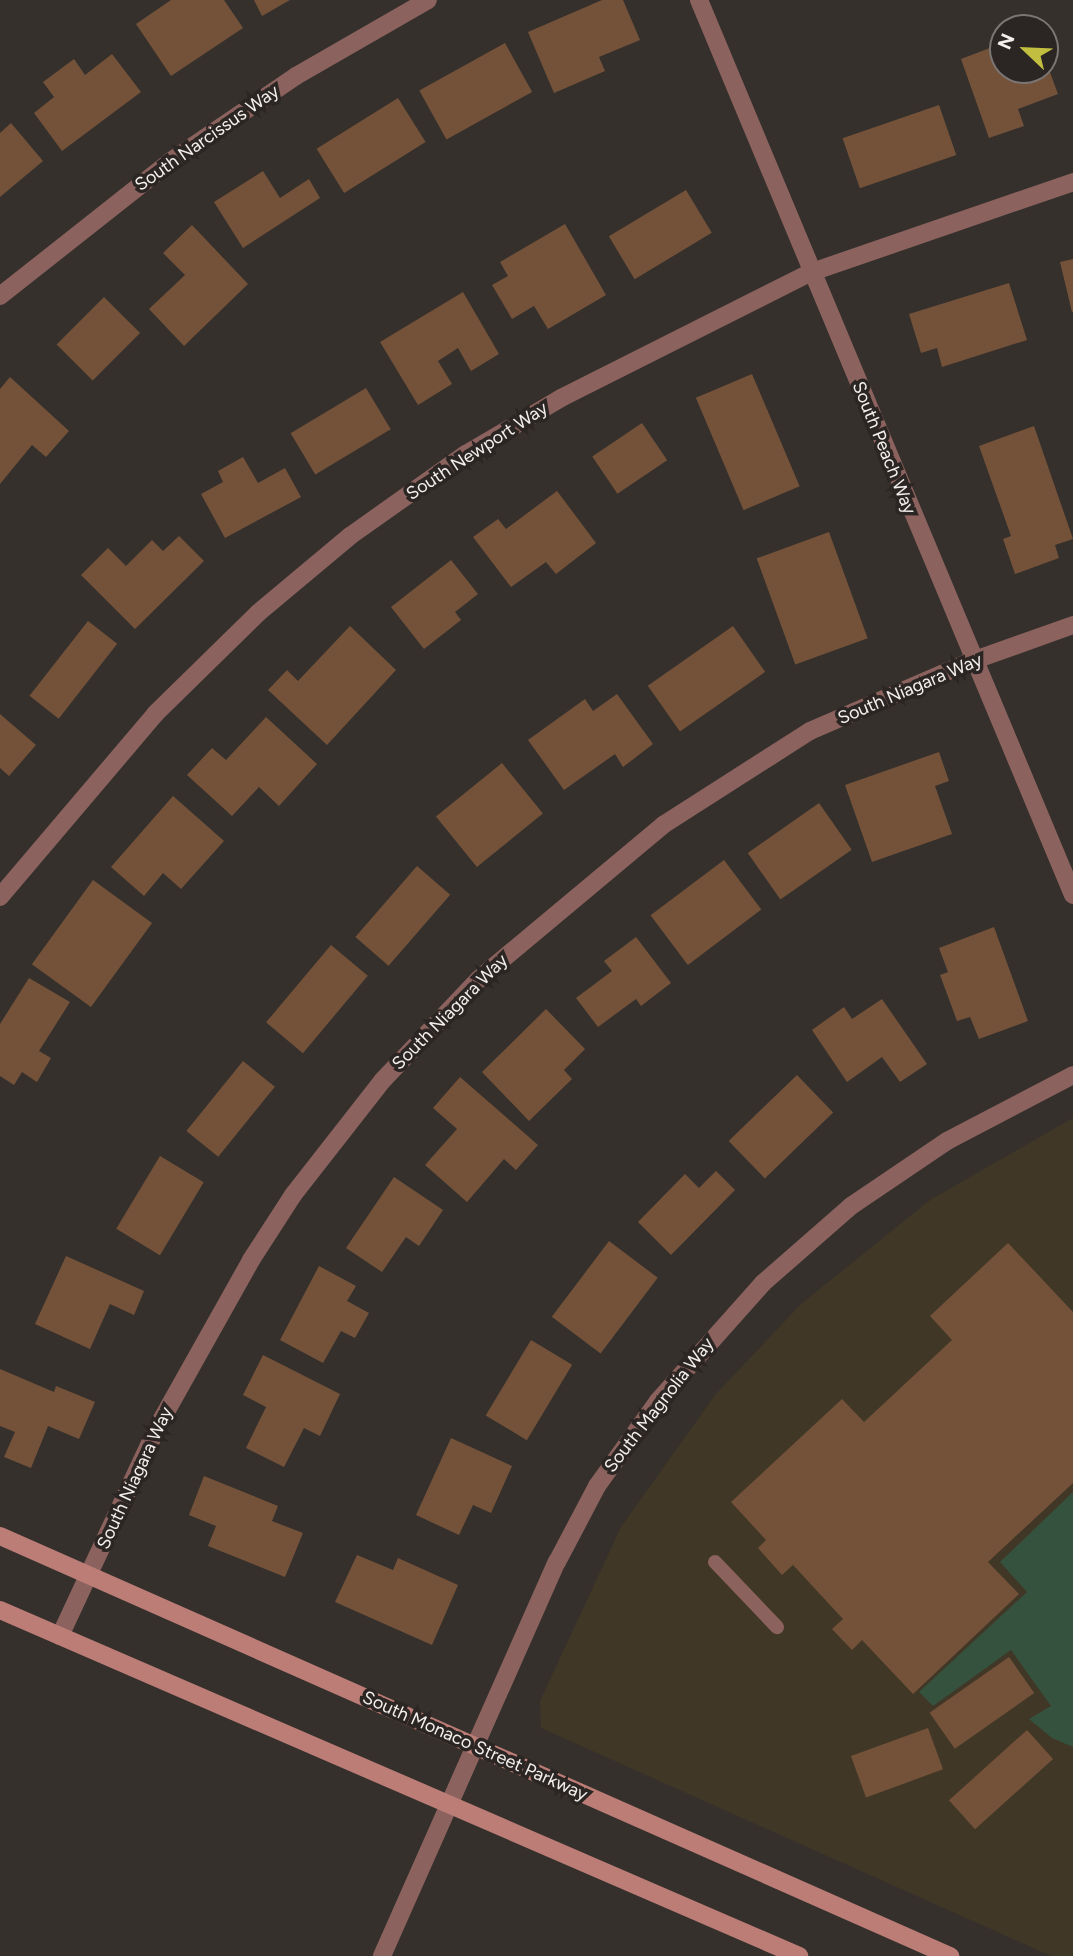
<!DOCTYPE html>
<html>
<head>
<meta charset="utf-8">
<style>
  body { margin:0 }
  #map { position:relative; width:1073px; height:1956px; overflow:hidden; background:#35302c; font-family:Figtree,sans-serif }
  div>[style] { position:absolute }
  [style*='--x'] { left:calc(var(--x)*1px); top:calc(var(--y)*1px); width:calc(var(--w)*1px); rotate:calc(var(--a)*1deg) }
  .education>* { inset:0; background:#413727 }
  .green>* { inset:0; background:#34523e }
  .building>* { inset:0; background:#745239; transform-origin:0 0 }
  .lane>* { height:14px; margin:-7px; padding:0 7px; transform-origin:7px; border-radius:7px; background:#8b625e }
  .street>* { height:18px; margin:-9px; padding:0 9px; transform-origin:9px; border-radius:9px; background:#8b625e }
  .secondary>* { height:18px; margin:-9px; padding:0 9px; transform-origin:9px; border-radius:9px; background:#bd7d77 }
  span { translate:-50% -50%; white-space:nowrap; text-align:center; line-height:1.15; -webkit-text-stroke:7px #2b2623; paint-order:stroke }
  .street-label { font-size:18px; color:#f3efed }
  .north { position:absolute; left:989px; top:14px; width:70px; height:70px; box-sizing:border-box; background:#2b2623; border:2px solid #7b7674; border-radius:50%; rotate:293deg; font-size:19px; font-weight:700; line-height:28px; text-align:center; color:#f3efed }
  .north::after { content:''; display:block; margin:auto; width:24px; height:32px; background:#c1be40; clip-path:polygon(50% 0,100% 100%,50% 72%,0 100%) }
</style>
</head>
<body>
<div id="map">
  <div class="education">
    <i style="clip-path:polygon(1073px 1118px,1073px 1956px,1051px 1956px,541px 1728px,540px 1701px,621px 1527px,715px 1395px,801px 1304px,930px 1200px)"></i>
  </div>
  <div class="green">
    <i style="clip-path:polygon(1073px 1492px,1073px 1747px,1052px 1738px,1029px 1719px,1051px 1706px,1011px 1650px,933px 1706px,919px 1692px,1027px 1592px,1000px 1562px)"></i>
  </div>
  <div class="building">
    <i style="clip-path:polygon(171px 0,224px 0,243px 28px,171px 76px,136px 24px)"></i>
    <i style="clip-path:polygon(254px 0,290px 0,262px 16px)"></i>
    <i style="clip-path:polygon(602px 0,623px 0,640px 40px,599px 57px,605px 71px,554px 93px,528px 32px)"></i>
    <i style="left:505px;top:43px;width:56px;height:98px;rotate:61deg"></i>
    <i style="clip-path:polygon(995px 46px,999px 59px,1003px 58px,1003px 70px,1045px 70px,1045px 59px,1058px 94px,1018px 109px,1024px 126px,989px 138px,961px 59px)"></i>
    <i style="clip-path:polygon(112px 54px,141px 92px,62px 151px,34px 113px,54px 97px,43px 82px,74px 59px,85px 75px)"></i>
    <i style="left:398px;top:98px;width:52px;height:96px;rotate:58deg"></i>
    <i style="left:939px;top:105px;width:53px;height:102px;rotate:71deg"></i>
    <i style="clip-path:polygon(11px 123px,43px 161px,0 197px,0 133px)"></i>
    <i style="clip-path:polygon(263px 171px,280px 198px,309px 179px,320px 198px,243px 248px,214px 202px)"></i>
    <i style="left:686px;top:190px;width:50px;height:90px;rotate:59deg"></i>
    <i style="clip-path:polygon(565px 224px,606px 295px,548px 329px,534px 306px,512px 319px,492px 285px,508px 276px,500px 262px)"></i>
    <i style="clip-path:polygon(192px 225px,248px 284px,184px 346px,149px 309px,185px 275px,163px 253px)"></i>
    <i style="clip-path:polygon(1073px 259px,1073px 312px,1072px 312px,1060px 262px)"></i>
    <i style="clip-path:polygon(1009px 283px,1027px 340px,942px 367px,937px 348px,921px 353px,909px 314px)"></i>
    <i style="clip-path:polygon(463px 292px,499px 354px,471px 371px,458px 348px,438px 361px,452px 384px,418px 405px,380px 342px)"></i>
    <i style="left:104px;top:297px;width:51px;height:67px;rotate:45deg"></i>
    <i style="left:752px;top:374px;width:122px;height:61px;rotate:67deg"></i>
    <i style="clip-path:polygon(10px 377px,69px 431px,46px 457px,32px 445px,0 484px,0 389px)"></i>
    <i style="left:366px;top:388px;width:48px;height:88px;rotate:59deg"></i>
    <i style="left:642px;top:423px;width:45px;height:60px;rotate:56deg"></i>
    <i style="clip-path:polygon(1034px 426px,1073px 539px,1055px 545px,1059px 558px,1015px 574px,1003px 539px,1011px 536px,979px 446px)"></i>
    <i style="clip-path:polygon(243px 457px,258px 483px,285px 468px,301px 497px,225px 538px,201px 494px,223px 482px,218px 471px)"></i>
    <i style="clip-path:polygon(557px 491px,596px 543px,556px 574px,546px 562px,511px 587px,473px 537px,498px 519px,506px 529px)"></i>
    <i style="left:829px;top:532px;width:113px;height:77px;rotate:70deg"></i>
    <i style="clip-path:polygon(179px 536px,204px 561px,135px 629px,81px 575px,108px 548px,126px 566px,152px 540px,163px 551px)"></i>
    <i style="clip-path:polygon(451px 560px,478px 594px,455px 612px,461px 620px,424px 649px,391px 607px)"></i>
    <i style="left:88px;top:621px;width:37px;height:95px;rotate:38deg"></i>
    <i style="clip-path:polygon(350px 626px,396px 670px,327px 745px,268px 690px,287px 670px,298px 681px)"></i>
    <i style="left:733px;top:626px;width:56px;height:104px;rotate:55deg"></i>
    <i style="clip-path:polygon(617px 694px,653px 744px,623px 767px,615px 754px,564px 790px,528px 740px,585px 699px,593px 711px)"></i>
    <i style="clip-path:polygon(0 714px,36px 745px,9px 776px,0 768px)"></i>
    <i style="clip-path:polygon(266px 717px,317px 764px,279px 806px,259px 787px,232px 816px,187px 775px,212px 748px,226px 760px)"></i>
    <i style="clip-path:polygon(939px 752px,949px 781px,935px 786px,952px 834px,872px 862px,845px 785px)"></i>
    <i style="left:502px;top:763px;width:65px;height:85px;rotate:51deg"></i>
    <i style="clip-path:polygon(173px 796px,224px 841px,181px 889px,163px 873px,144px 896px,111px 867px)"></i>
    <i style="left:819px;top:803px;width:57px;height:87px;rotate:55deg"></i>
    <i style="left:724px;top:860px;width:62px;height:92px;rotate:53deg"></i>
    <i style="left:417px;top:866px;width:44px;height:94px;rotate:41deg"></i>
    <i style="left:93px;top:880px;width:73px;height:104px;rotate:36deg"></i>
    <i style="clip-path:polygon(994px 927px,1028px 1021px,979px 1039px,970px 1017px,957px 1021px,940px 975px,948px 972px,939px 948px)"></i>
    <i style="clip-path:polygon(636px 937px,671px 983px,641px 1006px,636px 999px,598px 1027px,576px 998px,612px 971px,604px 961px)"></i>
    <i style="left:331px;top:945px;width:48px;height:101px;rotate:40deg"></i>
    <i style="clip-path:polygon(29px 978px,70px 1002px,39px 1051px,51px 1058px,37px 1082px,22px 1072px,14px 1085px,0 1076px,0 1024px)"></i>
    <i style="clip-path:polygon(882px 999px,927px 1064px,900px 1082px,882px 1057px,847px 1082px,812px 1030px,844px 1007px,852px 1019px)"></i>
    <i style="clip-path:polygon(546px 1009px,585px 1049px,564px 1070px,572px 1079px,529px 1121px,482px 1072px)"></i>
    <i style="left:243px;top:1061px;width:41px;height:90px;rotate:39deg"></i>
    <i style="left:797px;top:1075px;width:52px;height:95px;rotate:46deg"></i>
    <i style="clip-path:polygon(460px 1077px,538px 1145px,516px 1170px,504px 1159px,467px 1202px,425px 1165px,457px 1129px,433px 1108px)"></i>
    <i style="left:160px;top:1156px;width:51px;height:85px;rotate:31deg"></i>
    <i style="clip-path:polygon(716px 1171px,735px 1190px,671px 1255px,638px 1222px,685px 1174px,699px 1188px)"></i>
    <i style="clip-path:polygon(394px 1177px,443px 1210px,419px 1246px,406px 1237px,382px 1272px,346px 1248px)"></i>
    <i style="left:609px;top:1241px;width:61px;height:95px;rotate:37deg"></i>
    <i style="clip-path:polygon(1008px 1243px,1073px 1312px,1073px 1483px,988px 1562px,1019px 1594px,913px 1694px,862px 1640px,852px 1650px,832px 1629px,843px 1619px,793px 1565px,782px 1575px,758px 1548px,766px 1540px,731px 1502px,842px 1399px,864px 1422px,952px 1340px,930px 1316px)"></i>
    <i style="clip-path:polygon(66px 1256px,144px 1291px,134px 1315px,110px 1304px,90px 1349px,35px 1324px)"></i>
    <i style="clip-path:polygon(319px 1266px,356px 1286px,347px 1301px,369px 1313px,355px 1338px,341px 1331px,323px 1363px,280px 1340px)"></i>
    <i style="left:531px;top:1340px;width:48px;height:88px;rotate:31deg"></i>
    <i style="clip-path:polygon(263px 1355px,340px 1394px,320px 1436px,304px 1428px,284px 1467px,246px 1448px,266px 1407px,243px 1395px)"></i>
    <i style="clip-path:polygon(0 1369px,54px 1392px,56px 1386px,95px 1402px,79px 1439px,48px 1426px,31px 1468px,4px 1457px,15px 1432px,0 1426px)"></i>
    <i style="clip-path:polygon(451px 1438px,512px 1466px,491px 1513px,473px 1505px,459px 1535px,416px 1515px)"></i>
    <i style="clip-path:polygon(204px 1476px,278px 1506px,272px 1521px,303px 1533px,285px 1577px,208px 1546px,216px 1526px,189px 1515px)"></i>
    <i style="clip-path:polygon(357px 1555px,393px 1570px,398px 1558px,458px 1585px,432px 1645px,335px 1602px)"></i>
    <i style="left:1009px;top:1657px;width:44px;height:97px;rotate:55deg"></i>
    <i style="left:928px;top:1728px;width:44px;height:82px;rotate:70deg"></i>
    <i style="left:1027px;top:1730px;width:39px;height:105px;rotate:48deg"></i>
  </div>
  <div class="lane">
    <i style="--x:715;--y:1562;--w:90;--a:46.4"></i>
  </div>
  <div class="street">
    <i style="--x:699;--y:0;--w:970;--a:67.32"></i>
    <i style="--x:0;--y:296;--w:218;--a:-38.3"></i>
    <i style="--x:171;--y:161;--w:151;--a:-34.2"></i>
    <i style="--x:296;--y:76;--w:152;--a:-29.9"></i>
    <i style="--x:0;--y:897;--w:240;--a:-49.7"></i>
    <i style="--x:155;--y:714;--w:144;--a:-44.4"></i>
    <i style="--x:258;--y:613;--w:120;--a:-39.9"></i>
    <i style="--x:350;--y:536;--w:142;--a:-35.3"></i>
    <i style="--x:466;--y:454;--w:110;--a:-30.5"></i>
    <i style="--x:561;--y:398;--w:281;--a:-26.7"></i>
    <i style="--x:812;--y:272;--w:276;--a:-19"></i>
    <i style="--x:60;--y:1636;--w:232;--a:-65"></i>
    <i style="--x:158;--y:1426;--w:190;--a:-60.7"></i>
    <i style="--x:251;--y:1260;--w:77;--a:-57.1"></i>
    <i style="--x:293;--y:1195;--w:146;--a:-52"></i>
    <i style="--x:383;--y:1080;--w:139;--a:-46.5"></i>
    <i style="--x:479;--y:979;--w:240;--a:-39.9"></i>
    <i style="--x:663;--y:825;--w:174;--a:-32.6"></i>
    <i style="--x:810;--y:731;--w:176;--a:-23.4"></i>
    <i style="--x:972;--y:661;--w:107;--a:-19.6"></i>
    <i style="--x:382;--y:1956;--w:431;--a:-66.1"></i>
    <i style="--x:557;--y:1562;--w:86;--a:-62.2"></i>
    <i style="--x:597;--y:1486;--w:105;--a:-54.3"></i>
    <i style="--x:658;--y:1401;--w:158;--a:-48.3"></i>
    <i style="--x:763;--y:1283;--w:117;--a:-41.2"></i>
    <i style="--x:851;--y:1206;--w:116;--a:-34.1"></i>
    <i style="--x:947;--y:1141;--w:142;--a:-27.6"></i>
  </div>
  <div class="secondary">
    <i style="--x:0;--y:1536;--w:1039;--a:23.85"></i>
    <i style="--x:0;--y:1610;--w:871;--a:23.41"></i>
  </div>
  <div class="street-label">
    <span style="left:207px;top:138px;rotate:-35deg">South Narcissus Way</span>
    <span style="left:884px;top:448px;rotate:68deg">South Peach Way</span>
    <span style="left:477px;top:451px;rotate:-33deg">South Newport Way</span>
    <span style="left:910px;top:689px;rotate:-23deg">South Niagara Way</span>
    <span style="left:450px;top:1012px;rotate:-45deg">South Niagara Way</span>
    <span style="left:659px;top:1405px;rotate:-52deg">South Magnolia Way</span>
    <span style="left:135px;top:1478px;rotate:-65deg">South Niagara Way</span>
    <span style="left:475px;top:1746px;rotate:24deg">South Monaco Street Parkway</span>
  </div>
  <div class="north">N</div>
</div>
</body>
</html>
